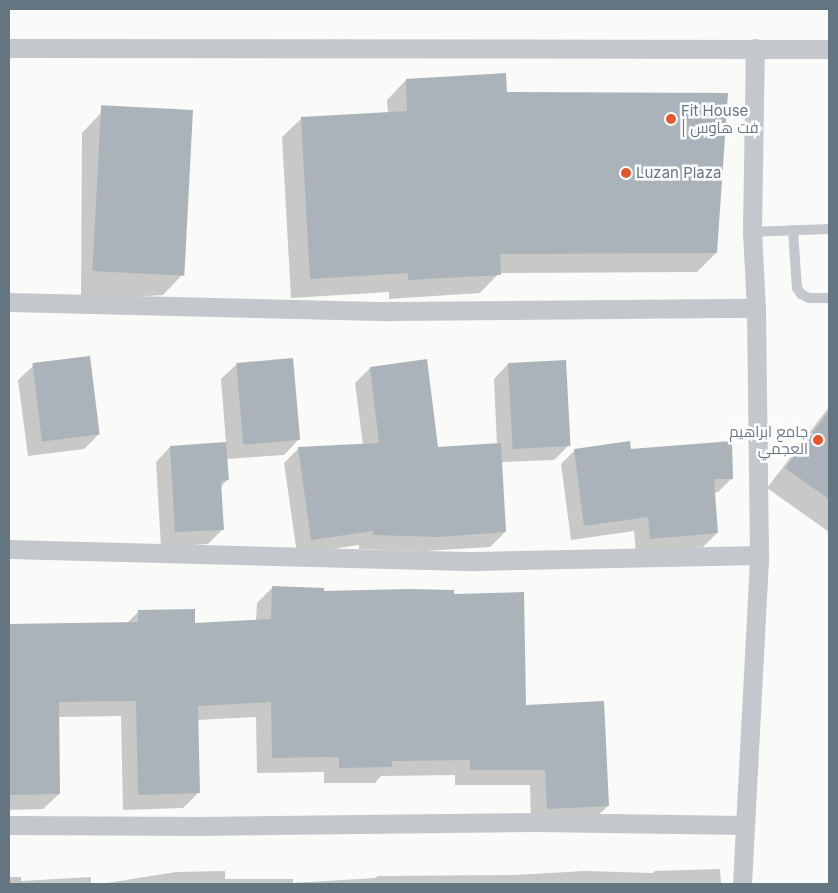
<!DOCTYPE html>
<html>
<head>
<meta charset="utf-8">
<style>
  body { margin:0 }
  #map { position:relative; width:838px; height:893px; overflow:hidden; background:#fafaf8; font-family:Inter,Cairo,sans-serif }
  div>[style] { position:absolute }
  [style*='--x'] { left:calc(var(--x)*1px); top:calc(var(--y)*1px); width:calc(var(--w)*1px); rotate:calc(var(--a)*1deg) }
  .shadow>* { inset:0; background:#0003 }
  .building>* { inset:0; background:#aab3b9; transform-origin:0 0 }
  .lane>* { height:10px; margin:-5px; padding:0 5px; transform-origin:5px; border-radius:5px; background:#c3c8cc }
  .street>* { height:19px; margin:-9.5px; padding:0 9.5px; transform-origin:9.5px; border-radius:9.5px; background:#c3c8cc }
  .dots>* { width:14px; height:14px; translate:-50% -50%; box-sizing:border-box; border:2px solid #fff; border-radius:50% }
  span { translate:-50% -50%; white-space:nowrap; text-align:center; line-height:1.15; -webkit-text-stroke:5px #fff; paint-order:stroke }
  .poi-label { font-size:15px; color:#657683 }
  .left { translate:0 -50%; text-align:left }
  .right { translate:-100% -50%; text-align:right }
  .frame { position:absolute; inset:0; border:10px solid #657683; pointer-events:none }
</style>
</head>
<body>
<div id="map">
  <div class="shadow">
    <i style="clip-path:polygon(406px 80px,506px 93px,716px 253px,697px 272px,499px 273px,480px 293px,389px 299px,389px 292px,291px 298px,282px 137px,302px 118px,388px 113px,387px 100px)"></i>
    <i style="clip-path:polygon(101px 113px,182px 275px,163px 295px,81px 300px,82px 133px)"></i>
    <i style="clip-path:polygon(426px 361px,437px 449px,497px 445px,494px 379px,508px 364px,569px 445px,554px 460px,501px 462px,505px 532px,490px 547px,424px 551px,359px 549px,359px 545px,297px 554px,284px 463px,298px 449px,363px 445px,355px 383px,370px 368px)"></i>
    <i style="clip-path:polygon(236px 365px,298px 440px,284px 455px,226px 459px,227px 480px,220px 488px,222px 530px,208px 544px,161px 547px,156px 462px,170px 447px,226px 443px,221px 379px)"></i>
    <i style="clip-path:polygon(33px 366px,99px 434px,84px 449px,28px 456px,18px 380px)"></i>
    <i style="clip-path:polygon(829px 407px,829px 532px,767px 488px)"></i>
    <i style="clip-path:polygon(575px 450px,630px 450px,732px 478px,718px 492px,714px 493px,717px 533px,703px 547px,636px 553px,634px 531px,571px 540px,561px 464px)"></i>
    <i style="clip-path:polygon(273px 587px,322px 592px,453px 595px,525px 706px,608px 806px,592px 821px,531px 824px,530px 785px,455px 785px,455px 775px,381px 776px,375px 783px,324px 783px,324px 772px,257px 773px,256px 717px,197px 720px,198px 793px,183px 808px,123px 810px,121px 716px,58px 717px,59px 794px,43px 809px,9px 810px,9px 625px,126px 624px,138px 612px,193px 625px,256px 621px,257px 603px)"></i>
    <i style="clip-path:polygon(720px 869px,721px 884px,101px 884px,176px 872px,225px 871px,225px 879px,293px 879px,293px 883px,375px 878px,378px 876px,515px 875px,585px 871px,653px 873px,655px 871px)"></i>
    <i style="clip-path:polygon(9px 877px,21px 877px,21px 881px,91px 877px,91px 884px,9px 884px)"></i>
  </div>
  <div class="building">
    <i style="clip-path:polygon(506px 73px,507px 92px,728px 93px,717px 253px,500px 254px,501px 275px,408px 280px,408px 273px,310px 279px,301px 117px,407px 111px,406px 79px)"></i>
    <i style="left:193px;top:110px;width:166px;height:92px;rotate:93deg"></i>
    <i style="left:90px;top:356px;width:79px;height:58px;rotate:83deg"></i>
    <i style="left:293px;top:358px;width:82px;height:57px;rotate:85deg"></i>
    <i style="clip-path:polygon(427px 359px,438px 447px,501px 443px,506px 532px,439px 537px,373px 535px,373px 531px,311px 540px,298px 447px,379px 443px,370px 367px)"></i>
    <i style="left:566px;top:360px;width:86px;height:58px;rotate:87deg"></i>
    <i style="clip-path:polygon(829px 411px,829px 499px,785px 468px)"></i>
    <i style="clip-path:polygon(630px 441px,631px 449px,732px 441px,733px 479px,714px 479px,718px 533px,650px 539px,648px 517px,584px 526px,574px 449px)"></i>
    <i style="clip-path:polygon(226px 442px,229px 480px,221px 481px,224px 530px,175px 532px,170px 446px)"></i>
    <i style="clip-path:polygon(272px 586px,324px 588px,324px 591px,408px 589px,454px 590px,454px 594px,524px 592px,526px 705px,604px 701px,609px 806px,547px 809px,545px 770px,470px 770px,470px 760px,392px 761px,392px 767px,339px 768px,339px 757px,272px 758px,271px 702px,198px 706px,200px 793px,138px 795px,136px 701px,59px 702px,60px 794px,9px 795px,9px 624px,138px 622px,138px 610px,195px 609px,195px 623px,271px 619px)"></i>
  </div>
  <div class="lane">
    <i style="--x:793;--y:230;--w:58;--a:86.1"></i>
    <i style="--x:797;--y:288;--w:7;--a:56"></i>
    <i style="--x:801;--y:294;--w:9;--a:27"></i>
    <i style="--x:809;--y:298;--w:20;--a:0"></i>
    <i style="--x:752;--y:232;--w:77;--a:-2.2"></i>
  </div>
  <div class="street">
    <i style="--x:9;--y:48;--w:820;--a:0.07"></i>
    <i style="--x:9;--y:302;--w:380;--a:1.4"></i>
    <i style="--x:389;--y:311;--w:367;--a:-0.5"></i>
    <i style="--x:9;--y:549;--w:467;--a:1.5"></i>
    <i style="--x:476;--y:561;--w:283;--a:-1.2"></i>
    <i style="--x:9;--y:825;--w:190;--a:0.3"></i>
    <i style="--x:199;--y:826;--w:337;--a:-0.7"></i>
    <i style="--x:536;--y:822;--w:208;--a:0.8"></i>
    <i style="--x:742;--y:884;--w:329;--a:-87"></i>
    <i style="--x:759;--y:555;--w:247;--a:-90.7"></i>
    <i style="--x:756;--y:308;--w:76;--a:-93"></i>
    <i style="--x:752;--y:232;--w:184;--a:-89.1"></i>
  </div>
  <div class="dots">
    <i style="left:671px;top:119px;background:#e4572e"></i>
    <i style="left:626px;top:173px;background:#e4572e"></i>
    <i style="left:818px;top:440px;background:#e4572e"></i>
  </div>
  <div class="poi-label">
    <span class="left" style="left:681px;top:119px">Fit House<br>| فت هاوس</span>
    <span class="left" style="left:636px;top:173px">Luzan Plaza</span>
    <span class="right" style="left:808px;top:440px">جامع ابراهيم<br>العجمي</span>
  </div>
  <div class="frame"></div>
</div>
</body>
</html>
